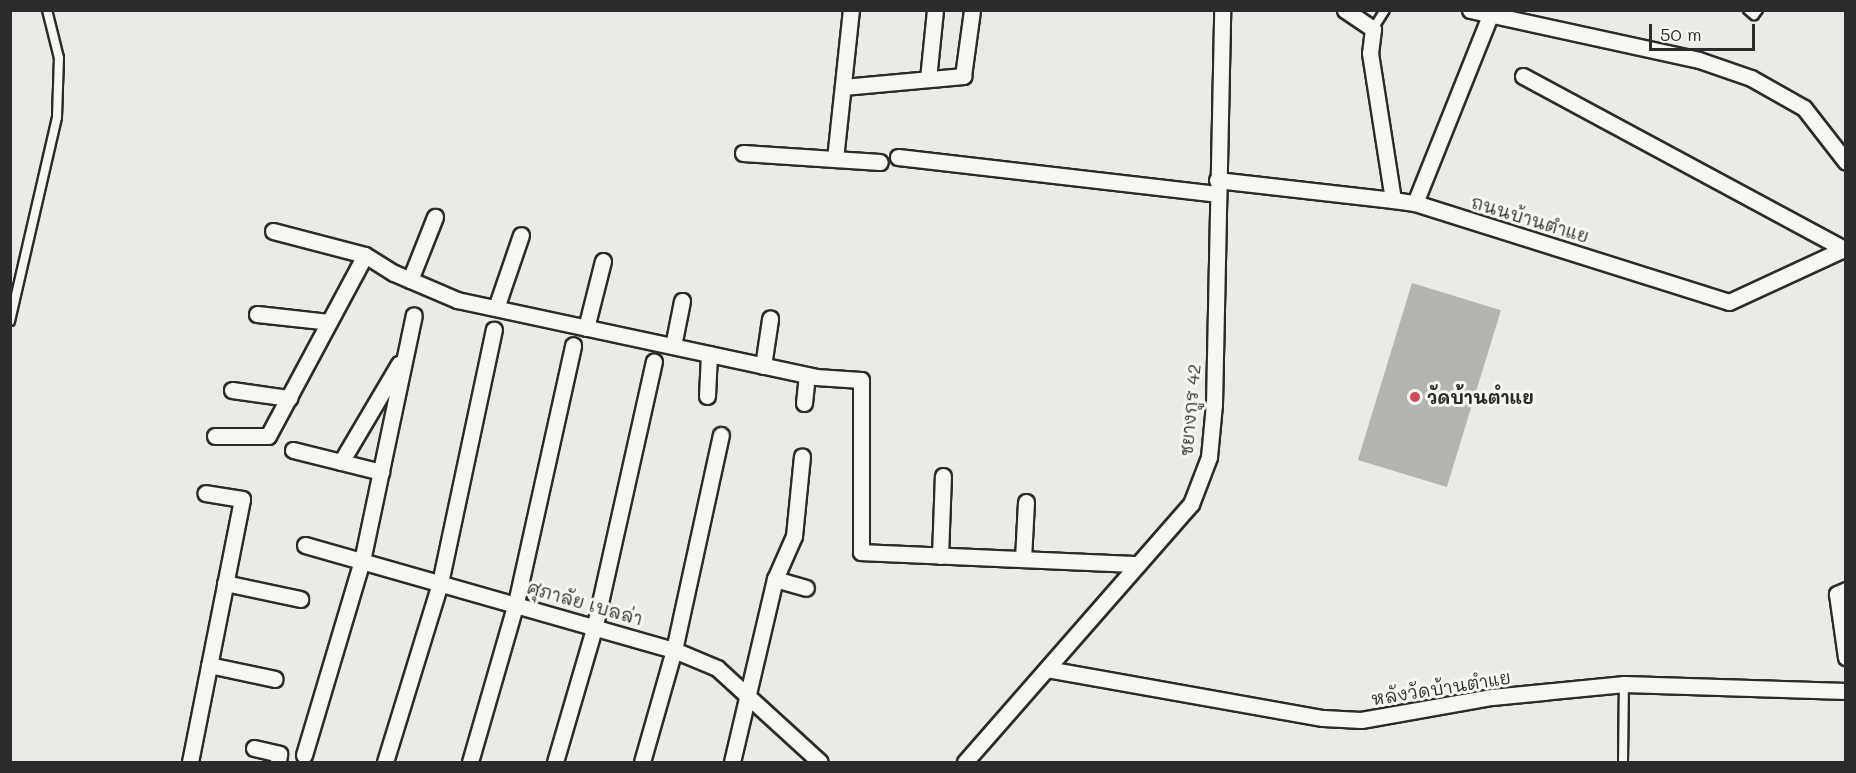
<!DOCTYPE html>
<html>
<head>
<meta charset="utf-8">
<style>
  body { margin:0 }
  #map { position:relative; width:1856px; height:773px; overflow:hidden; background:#eaeae6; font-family:Mali,"Playpen Sans Thai",sans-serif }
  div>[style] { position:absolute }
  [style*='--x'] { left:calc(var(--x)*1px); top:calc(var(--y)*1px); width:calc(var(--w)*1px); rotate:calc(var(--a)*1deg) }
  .building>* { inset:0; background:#b4b4b1; transform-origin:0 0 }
  .roads { filter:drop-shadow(2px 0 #2b2b2b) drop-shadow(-2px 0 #2b2b2b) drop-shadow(0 2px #2b2b2b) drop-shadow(0 -2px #2b2b2b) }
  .service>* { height:8px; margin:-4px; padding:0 4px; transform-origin:4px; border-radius:4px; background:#f6f6f2 }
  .minor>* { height:15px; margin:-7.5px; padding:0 7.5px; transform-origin:7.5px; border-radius:7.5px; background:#f6f6f2 }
  .dots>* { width:16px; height:16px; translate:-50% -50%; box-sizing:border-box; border:3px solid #f6f6f2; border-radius:50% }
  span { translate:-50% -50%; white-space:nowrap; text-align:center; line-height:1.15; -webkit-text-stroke:6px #f6f6f2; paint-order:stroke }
  .street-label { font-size:18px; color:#2b2b2b }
  .poi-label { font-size:18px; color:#2b2b2b; font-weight:700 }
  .left { translate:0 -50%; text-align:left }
  .frame { position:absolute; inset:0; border:12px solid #2b2b2b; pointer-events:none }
  .scale { position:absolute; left:1649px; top:24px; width:106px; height:27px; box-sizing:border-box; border:3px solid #2b2b2b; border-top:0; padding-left:8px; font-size:18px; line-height:21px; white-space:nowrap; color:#2b2b2b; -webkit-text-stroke:4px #f6f6f2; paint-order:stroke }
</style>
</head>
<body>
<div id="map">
  <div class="building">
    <i style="left:1412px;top:283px;width:93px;height:185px;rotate:17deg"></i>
  </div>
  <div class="roads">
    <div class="service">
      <i style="--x:1748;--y:10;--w:8;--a:40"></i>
      <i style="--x:1754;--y:15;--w:6;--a:-51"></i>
      <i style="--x:1373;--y:29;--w:22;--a:-58"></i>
      <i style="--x:10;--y:321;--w:209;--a:-77"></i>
      <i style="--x:57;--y:117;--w:59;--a:-88.1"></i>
      <i style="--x:59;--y:58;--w:49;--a:-104"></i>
      <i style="--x:1623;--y:762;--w:78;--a:-89.3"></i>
    </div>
    <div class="minor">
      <i style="--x:1345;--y:10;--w:34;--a:34"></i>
      <i style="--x:1373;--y:29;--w:24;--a:97"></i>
      <i style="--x:1370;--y:53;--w:149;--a:81.1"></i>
      <i style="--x:1393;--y:200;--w:22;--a:8"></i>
      <i style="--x:1415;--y:203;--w:329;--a:17.5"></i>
      <i style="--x:1729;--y:302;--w:129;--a:-24.8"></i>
      <i style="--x:1470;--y:10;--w:234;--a:12.3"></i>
      <i style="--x:1699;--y:60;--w:55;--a:19.1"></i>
      <i style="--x:1751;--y:78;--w:61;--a:29.5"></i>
      <i style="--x:1804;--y:108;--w:68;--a:52.1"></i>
      <i style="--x:1523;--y:76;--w:365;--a:28.3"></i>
      <i style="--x:928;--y:79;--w:69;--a:-84.2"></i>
      <i style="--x:843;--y:87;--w:121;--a:-5.2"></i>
      <i style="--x:963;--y:76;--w:67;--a:-82.2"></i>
      <i style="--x:743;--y:153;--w:137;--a:3.8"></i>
      <i style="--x:898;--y:157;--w:321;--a:6.6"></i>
      <i style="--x:835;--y:159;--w:150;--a:-83.9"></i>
      <i style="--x:1217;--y:180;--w:177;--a:6.5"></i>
      <i style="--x:1415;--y:203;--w:208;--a:-68.2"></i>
      <i style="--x:273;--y:231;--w:95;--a:14.6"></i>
      <i style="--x:365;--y:255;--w:34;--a:32"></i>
      <i style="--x:394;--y:273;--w:69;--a:23.2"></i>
      <i style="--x:457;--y:300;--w:367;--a:12.1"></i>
      <i style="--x:816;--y:377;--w:45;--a:3.8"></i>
      <i style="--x:861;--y:380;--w:172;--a:90"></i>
      <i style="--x:861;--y:552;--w:277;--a:2.5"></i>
      <i style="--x:410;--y:280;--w:68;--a:-68.4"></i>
      <i style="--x:496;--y:308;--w:77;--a:-71.1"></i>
      <i style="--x:257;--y:314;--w:72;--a:6.3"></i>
      <i style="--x:586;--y:328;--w:69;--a:-75.8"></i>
      <i style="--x:673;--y:346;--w:46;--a:-78.7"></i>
      <i style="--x:763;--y:366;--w:48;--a:-81.5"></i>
      <i style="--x:232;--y:390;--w:58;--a:8"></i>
      <i style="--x:707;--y:396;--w:42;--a:-87.3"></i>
      <i style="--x:804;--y:403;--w:28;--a:-84"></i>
      <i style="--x:215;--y:436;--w:53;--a:0"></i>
      <i style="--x:268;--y:436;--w:205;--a:-61.8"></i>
      <i style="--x:293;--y:450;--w:91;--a:14"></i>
      <i style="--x:341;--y:462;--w:114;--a:-59.4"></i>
      <i style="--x:305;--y:545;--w:384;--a:15.9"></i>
      <i style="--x:674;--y:650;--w:47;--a:22.7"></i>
      <i style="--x:717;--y:668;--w:139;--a:42.4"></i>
      <i style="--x:940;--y:556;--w:80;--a:-87.9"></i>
      <i style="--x:1023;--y:559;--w:57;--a:-87"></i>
      <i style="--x:775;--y:579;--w:32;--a:16"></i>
      <i style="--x:225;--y:583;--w:77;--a:12"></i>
      <i style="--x:1846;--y:590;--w:10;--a:156"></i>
      <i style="--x:1837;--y:594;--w:64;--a:81.9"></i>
      <i style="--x:209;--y:665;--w:67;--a:12"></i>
      <i style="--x:1047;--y:669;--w:280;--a:10.1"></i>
      <i style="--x:1323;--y:718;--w:38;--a:3"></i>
      <i style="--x:1361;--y:720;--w:133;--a:-10"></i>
      <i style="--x:1492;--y:697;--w:133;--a:-5.6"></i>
      <i style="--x:1624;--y:684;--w:222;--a:1.8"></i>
      <i style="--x:254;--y:748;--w:26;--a:13"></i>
      <i style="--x:279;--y:754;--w:8;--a:97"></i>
      <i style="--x:304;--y:755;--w:202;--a:-73.4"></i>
      <i style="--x:362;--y:561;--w:251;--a:-78.1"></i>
      <i style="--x:190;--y:762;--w:268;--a:-78.8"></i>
      <i style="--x:242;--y:499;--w:37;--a:-171"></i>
      <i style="--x:385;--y:762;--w:187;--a:-72.9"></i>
      <i style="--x:440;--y:583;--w:259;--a:-78"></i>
      <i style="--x:470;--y:762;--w:166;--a:-73.9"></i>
      <i style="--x:516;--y:603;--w:264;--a:-77.5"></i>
      <i style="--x:555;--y:762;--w:143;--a:-73.7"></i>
      <i style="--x:595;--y:625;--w:270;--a:-77.4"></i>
      <i style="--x:642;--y:762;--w:116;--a:-74.1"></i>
      <i style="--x:674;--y:650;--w:220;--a:-77.7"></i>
      <i style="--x:732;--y:762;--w:188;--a:-76.8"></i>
      <i style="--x:775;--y:579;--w:47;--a:-66.2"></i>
      <i style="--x:794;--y:536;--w:80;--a:-84.3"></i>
      <i style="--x:965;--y:762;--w:343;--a:-48.8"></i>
      <i style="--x:1191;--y:504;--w:50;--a:-69"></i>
      <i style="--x:1209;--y:457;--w:53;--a:-84.6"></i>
      <i style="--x:1214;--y:404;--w:394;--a:-88.8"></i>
    </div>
  </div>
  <div class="dots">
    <i style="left:1415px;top:397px;background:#d1495b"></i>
  </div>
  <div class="street-label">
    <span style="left:1530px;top:219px;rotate:17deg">ถนนบ้านตำแย</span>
    <span style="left:1190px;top:410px;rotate:-85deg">ชยางกูร 42</span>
    <span style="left:585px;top:603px;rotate:16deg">ศุภาลัย เบลล่า</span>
    <span style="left:1441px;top:688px;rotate:-9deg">หลังวัดบ้านตำแย</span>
  </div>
  <div class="poi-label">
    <span class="left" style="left:1427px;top:397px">วัดบ้านตำแย</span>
  </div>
  <div class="frame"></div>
  <div class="scale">50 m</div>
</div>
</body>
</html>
